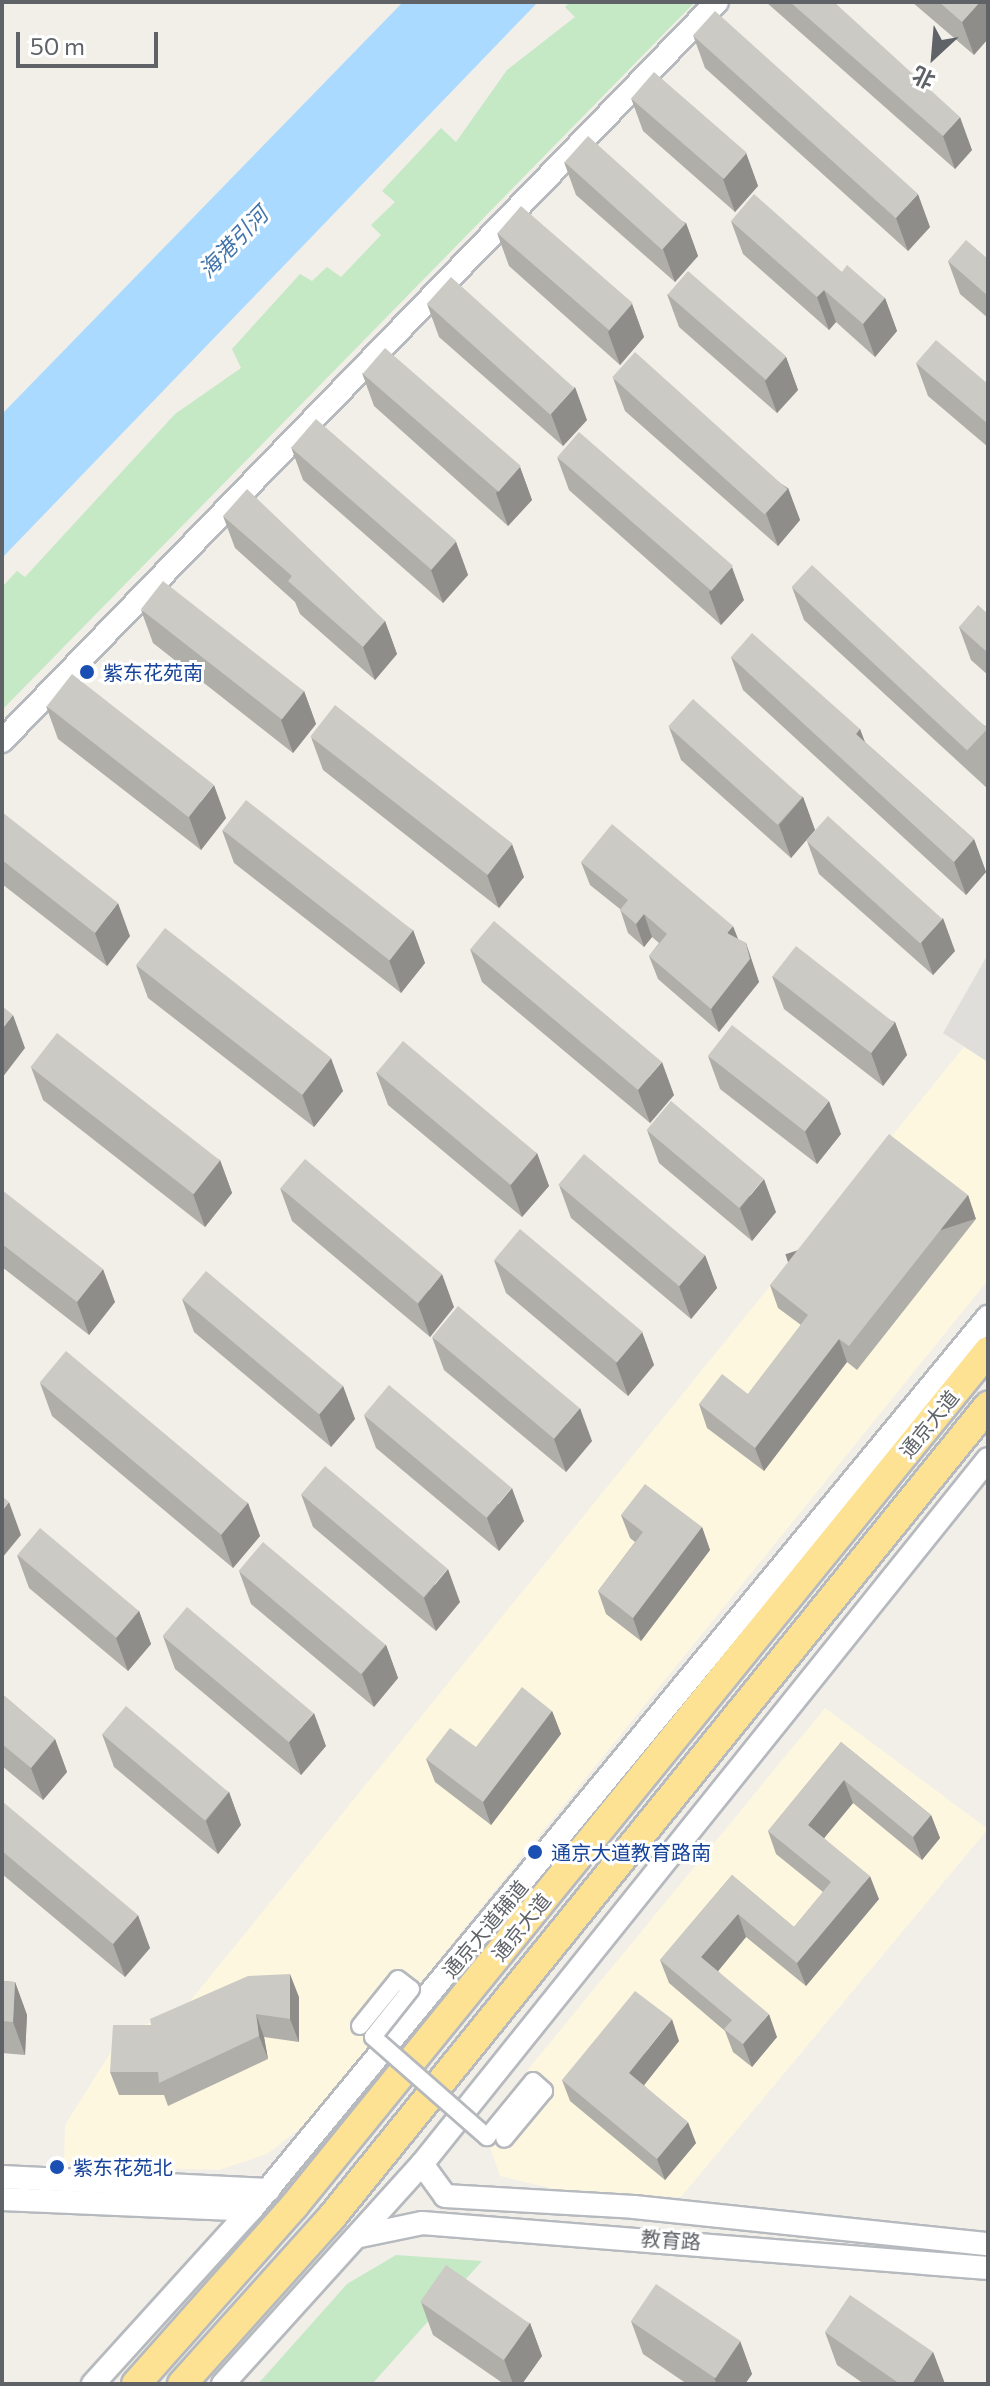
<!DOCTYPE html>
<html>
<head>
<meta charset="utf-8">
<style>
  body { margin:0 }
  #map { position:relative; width:990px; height:2386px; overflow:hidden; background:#f1efe8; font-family:Commissioner,"Noto Sans SC",sans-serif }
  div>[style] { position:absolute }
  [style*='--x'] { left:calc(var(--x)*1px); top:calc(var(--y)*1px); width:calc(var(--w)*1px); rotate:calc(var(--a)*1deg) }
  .commercial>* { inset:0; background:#fef7e0 }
  .industrial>* { inset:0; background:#e0deda }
  .green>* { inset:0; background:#c5e8c5 }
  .water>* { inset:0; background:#aadaff }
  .roads { filter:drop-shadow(2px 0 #b6babf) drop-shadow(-2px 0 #b6babf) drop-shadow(0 2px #b6babf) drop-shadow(0 -2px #b6babf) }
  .secondary>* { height:22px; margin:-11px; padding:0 11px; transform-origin:11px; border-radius:11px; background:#fff }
  .highway>* { height:28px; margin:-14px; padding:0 14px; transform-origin:14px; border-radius:14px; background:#fde293 }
  .bridges { filter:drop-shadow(2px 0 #b5b8bc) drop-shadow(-2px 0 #b5b8bc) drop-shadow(0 2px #b5b8bc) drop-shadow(0 -2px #b5b8bc) }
  .street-bridge>* { height:16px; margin:-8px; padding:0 8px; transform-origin:8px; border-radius:8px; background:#fff }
  .wall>* { inset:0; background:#afaea9 }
  .shaded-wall>* { inset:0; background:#8f8d8a; transform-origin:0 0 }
  .building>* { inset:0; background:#cccac5; transform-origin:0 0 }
  .dots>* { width:22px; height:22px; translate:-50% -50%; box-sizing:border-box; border:4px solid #fff; border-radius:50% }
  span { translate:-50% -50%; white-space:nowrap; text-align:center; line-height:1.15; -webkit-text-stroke:6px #fff; paint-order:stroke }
  .transit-label { font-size:20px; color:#164399 }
  .left { translate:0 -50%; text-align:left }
  .street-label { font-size:20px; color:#5f6368 }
  .water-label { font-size:22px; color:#4174aa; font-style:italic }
  .frame { position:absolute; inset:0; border:4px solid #5f6368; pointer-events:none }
  .north { position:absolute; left:894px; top:16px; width:80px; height:80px; -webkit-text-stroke:6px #fff; paint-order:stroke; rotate:206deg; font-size:22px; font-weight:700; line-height:32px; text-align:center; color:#5f6368 }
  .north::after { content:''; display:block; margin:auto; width:28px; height:36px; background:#5f6368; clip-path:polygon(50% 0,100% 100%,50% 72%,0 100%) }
  .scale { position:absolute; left:16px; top:32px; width:142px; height:36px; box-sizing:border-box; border:4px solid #5f6368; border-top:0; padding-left:10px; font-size:24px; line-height:28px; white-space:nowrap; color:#5f6368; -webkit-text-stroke:6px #fff; paint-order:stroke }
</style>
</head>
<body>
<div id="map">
  <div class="commercial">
    <i style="clip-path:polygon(964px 1047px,988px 1062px,988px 1280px,307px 2123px,267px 2154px,219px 2170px,64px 2165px,65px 2125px,121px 2036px,187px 2005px)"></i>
    <i style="clip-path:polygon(825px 1708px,988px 1829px,681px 2197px,576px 2194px,500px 2176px,490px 2147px,502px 2101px)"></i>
  </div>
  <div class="industrial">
    <i style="clip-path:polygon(988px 954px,988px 1062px,943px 1033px)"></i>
  </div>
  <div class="green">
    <i style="clip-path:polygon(570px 2px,695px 2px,2px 710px,2px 587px,17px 571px,25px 577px,175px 414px,241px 368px,232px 349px,300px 274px,312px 281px,327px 267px,341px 277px,381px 235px,371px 225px,395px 202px,382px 191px,441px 128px,456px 142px,507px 70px,575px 17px,565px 7px)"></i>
    <i style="clip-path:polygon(396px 2255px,482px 2261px,372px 2384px,258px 2384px,347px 2284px)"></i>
  </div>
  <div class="water">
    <i style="clip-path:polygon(403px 2px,538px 2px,2px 558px,2px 414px)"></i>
  </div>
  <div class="roads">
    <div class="secondary">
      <i style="--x:2;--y:741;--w:1028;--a:-45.95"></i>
      <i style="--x:422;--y:2164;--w:39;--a:54"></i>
      <i style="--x:445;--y:2196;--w:189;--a:3.3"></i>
      <i style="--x:634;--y:2207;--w:356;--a:6"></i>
      <i style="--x:2;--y:2177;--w:267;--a:2.8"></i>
      <i style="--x:2;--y:2199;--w:249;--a:2.5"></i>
      <i style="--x:360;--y:2236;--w:63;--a:-11.8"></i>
      <i style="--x:422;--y:2223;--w:568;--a:4.55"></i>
      <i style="--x:93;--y:2384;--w:235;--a:-47.8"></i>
      <i style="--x:251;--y:2210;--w:1158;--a:-50.47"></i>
      <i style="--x:223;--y:2384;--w:297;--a:-47.9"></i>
      <i style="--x:422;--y:2164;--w:904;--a:-51.24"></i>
    </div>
    <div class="highway">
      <i style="--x:136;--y:2384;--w:238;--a:-48.4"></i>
      <i style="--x:294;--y:2206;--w:1101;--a:-50.93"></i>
      <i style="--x:182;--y:2384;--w:223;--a:-48.1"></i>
      <i style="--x:331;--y:2218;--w:1045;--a:-51.02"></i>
    </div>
  </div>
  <div class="bridges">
    <div class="street-bridge">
      <i style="--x:360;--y:2026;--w:60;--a:-51"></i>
      <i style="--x:398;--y:1979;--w:16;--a:38"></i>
      <i style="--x:411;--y:1989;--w:61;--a:128.4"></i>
      <i style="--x:373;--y:2037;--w:152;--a:41.3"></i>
      <i style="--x:487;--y:2137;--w:72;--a:-50.6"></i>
      <i style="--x:533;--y:2081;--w:15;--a:42"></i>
      <i style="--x:544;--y:2091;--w:62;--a:129.8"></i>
    </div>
  </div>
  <div class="wall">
    <i style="clip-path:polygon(766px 2px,834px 2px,972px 150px,955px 169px)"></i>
    <i style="clip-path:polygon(912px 2px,988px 2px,974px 55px)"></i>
    <i style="clip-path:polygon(693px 35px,930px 227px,908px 251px,705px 68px)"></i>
    <i style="clip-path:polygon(631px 98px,746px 153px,758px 186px,735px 212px,643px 131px)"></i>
    <i style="clip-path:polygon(564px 162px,686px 223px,698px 256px,675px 282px,576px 195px)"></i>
    <i style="clip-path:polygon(731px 221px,842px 272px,885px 298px,897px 331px,875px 357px,836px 322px,829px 330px,743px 254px)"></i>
    <i style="clip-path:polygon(497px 233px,632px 304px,644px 337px,620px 365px,509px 266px)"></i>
    <i style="clip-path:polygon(988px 259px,988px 318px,960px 294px,948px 261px)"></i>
    <i style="clip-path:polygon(667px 294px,786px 357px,798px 390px,777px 413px,679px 327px)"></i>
    <i style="clip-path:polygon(427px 304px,587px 420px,563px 446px,439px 337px)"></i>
    <i style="clip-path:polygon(916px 363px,988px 384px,988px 447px,928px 396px)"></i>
    <i style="clip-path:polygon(362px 373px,520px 467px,532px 500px,508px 526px,374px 406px)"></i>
    <i style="clip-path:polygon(613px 378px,788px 488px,800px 520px,778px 546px,625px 411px)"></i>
    <i style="clip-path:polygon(291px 447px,456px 542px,468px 575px,443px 603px,303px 480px)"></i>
    <i style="clip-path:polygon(557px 457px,744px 600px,721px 625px,569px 490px)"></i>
    <i style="clip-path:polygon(223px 516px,385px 621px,397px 654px,375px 680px,300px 614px,295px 602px,235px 548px)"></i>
    <i style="clip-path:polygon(792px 587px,988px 728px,988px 789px,804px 620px)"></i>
    <i style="clip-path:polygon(141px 610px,304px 691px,316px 724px,293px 753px,153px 643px)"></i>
    <i style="clip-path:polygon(988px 614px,988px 675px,971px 660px,959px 627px)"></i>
    <i style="clip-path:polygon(731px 657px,860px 729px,865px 742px,974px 839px,986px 872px,966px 895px,743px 690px)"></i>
    <i style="clip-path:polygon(46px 706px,226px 818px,201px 850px,58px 739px)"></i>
    <i style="clip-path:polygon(669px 727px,803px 797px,815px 830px,791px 858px,681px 760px)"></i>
    <i style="clip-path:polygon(311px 737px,524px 877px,499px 908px,323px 770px)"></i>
    <i style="clip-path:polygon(2px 812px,130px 936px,107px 966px,2px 884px)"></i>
    <i style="clip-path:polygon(222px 830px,413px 930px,425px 963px,401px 993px,234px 863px)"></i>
    <i style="clip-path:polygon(807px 841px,955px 951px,933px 975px,819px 874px)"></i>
    <i style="clip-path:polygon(581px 862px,746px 943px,759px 982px,719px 1032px,658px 979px,649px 956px,659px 943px,652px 937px,644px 947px,628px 933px,620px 909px,590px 885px)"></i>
    <i style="clip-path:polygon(470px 949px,674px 1095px,650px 1123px,482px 982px)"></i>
    <i style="clip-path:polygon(136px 965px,343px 1091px,314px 1127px,148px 998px)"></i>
    <i style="clip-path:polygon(772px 976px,895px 1022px,907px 1055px,883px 1086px,784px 1009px)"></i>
    <i style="clip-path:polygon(708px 1056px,841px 1134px,817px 1164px,720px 1089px)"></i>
    <i style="clip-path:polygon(31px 1067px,220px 1160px,232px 1193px,205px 1227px,43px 1100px)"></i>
    <i style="clip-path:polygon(376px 1072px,537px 1153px,549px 1186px,522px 1217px,388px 1105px)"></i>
    <i style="clip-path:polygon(647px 1130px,776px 1212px,752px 1241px,659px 1163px)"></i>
    <i style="clip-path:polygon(559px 1185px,705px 1255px,717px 1288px,691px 1319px,571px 1218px)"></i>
    <i style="clip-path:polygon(280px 1188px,454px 1307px,430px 1337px,292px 1221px)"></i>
    <i style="clip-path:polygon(2px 1190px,115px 1302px,89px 1335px,2px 1267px)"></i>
    <i style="clip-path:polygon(968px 1195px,976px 1219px,857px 1370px,847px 1362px,764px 1471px,707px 1428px,699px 1404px,748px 1394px,801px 1325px,778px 1308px,770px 1285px)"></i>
    <i style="clip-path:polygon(494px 1260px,642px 1332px,654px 1365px,628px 1396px,506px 1293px)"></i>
    <i style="clip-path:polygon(182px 1299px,343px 1386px,355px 1419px,331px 1447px,194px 1332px)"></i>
    <i style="clip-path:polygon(432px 1337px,592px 1441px,566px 1472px,444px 1370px)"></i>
    <i style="clip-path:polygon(40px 1383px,248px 1503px,260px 1536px,233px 1568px,52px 1416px)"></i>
    <i style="clip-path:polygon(364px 1415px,524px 1521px,499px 1551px,376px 1448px)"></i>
    <i style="clip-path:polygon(301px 1494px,460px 1602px,436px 1631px,313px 1527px)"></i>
    <i style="clip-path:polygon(621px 1515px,702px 1527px,710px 1550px,641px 1641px,606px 1614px,598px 1591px,635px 1542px,630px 1538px)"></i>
    <i style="clip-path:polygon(17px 1555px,139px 1611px,151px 1644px,128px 1671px,29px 1588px)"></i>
    <i style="clip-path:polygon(239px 1571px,386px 1645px,398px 1678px,374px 1707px,251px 1604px)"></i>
    <i style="clip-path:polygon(163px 1636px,326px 1746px,301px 1775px,175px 1669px)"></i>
    <i style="clip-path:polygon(2px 1694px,55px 1739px,67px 1772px,43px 1800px,2px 1766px)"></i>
    <i style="clip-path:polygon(552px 1711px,561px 1734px,491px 1825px,435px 1782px,426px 1759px,476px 1747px)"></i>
    <i style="clip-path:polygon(102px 1734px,229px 1792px,241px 1825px,218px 1854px,114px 1767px)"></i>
    <i style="clip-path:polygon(841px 1742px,931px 1815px,940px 1838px,922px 1860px,853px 1803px,824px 1838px,879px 1899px,806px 1986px,746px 1937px,718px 1971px,777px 2037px,752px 2067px,733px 2052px,725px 2031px,669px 1983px,660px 1960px,732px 1875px,794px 1927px,823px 1892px,776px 1854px,768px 1831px)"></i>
    <i style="clip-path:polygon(2px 1804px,150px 1948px,125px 1977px,2px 1874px)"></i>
    <i style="clip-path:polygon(2px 1981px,15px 1982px,27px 2015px,25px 2055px,2px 2053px)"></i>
    <i style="clip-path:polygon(299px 1997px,299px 2042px,264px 2037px,268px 2059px,168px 2106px,164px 2095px,119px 2095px,110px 2072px,151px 2025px)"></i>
    <i style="clip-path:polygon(679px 2041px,644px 2085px,696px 2143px,665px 2180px,570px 2101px,562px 2080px)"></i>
    <i style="clip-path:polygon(421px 2302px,530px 2323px,542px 2356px,522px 2384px,504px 2384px,433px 2335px)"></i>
    <i style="clip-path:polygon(631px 2321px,740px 2341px,752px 2374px,745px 2384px,687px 2384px,643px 2354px)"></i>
    <i style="clip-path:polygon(825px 2332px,933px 2352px,945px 2384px,864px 2384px,837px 2365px)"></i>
  </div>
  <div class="shaded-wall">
    <i style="clip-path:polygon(980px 2px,988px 2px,988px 39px,974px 55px,962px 22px)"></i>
    <i style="clip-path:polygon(960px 117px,972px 150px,955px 169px,943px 136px)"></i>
    <i style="clip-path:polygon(746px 153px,758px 186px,735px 212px,723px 179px)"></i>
    <i style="clip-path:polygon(918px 194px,930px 227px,908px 251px,896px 218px)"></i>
    <i style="clip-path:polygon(686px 223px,698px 256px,675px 282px,663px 249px)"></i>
    <i style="clip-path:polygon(824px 290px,836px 322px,829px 330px,817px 297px)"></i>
    <i style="clip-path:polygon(885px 298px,897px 331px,875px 357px,863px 324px)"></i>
    <i style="clip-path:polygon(632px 304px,644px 337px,620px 365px,608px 332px)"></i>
    <i style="clip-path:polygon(786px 357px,798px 390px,777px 413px,765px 381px)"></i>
    <i style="clip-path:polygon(575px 387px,587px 420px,563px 446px,551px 414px)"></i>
    <i style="clip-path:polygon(520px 467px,532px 500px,508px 526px,496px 493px)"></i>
    <i style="clip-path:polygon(788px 488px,800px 520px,778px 546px,766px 513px)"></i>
    <i style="clip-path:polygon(456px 542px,468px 575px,443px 603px,431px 570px)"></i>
    <i style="clip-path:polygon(732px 567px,744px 600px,721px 625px,709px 592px)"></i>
    <i style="clip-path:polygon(385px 621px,397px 654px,375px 680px,363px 647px)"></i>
    <i style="clip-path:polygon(304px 691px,316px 724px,293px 753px,281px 720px)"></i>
    <i style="clip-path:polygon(860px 729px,872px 762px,856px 734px)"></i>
    <i style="clip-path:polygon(214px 785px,226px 818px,201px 850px,189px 817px)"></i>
    <i style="clip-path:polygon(803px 797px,815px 830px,791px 858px,779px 825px)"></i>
    <i style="clip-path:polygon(974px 839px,986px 872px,966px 895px,954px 862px)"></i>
    <i style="clip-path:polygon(512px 844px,524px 877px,499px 908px,487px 875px)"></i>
    <i style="clip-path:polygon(118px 903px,130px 936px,107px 966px,95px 933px)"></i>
    <i style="clip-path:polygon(644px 914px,652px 937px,644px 947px,636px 924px)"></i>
    <i style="clip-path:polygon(943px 918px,955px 951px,933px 975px,921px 942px)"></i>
    <i style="clip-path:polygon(733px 926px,742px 949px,727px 933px)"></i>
    <i style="clip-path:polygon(413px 930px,425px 963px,401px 993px,389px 960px)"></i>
    <i style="clip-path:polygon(746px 943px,759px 982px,719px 1032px,711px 1009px)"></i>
    <i style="clip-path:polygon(13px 1015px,25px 1048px,2px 1078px,2px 1029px)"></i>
    <i style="clip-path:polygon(895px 1022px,907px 1055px,883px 1086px,871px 1053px)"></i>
    <i style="clip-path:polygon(331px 1058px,343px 1091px,314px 1127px,302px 1094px)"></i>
    <i style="clip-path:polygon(662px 1062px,674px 1095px,650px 1123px,638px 1090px)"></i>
    <i style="clip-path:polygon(829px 1101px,841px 1134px,817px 1164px,805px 1131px)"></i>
    <i style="clip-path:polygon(537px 1153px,549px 1186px,522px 1217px,510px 1184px)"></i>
    <i style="clip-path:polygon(220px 1160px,232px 1193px,205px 1227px,193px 1194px)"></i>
    <i style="clip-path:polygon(764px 1179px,776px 1212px,752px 1241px,740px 1208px)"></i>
    <i style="left:968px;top:1195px;width:25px;height:192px;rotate:72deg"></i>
    <i style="clip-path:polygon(705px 1255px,717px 1288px,691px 1319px,679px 1286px)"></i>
    <i style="clip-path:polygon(103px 1269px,115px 1302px,89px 1335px,77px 1302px)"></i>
    <i style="clip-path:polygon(442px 1274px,454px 1307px,430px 1337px,418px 1304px)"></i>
    <i style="clip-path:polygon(642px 1332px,654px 1365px,628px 1396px,616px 1363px)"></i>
    <i style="clip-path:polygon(839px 1339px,847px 1362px,764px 1471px,755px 1448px)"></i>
    <i style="clip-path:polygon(343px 1386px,355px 1419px,331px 1447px,319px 1414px)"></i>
    <i style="clip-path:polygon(580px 1408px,592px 1441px,566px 1472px,554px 1439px)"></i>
    <i style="clip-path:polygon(512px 1488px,524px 1521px,499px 1551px,487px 1518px)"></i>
    <i style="clip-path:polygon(9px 1502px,21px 1535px,2px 1558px,2px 1511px)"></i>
    <i style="clip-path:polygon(248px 1503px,260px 1536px,233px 1568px,221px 1535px)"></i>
    <i style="clip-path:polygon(702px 1527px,710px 1550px,641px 1641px,633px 1618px)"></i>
    <i style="clip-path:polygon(448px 1569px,460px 1602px,436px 1631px,424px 1598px)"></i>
    <i style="clip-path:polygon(139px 1611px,151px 1644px,128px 1671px,116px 1638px)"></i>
    <i style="clip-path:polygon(386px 1645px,398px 1678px,374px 1707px,362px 1674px)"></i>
    <i style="clip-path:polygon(552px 1711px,561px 1734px,491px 1825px,483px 1802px)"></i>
    <i style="clip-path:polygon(314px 1713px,326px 1746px,301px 1775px,289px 1742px)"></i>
    <i style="clip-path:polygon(55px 1739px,67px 1772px,43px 1800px,31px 1768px)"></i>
    <i style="clip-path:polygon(844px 1780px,853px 1803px,816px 1848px,808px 1825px)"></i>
    <i style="clip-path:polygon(229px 1792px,241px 1825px,218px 1854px,206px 1821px)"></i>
    <i style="clip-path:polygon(931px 1815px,940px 1838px,922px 1860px,913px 1837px)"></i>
    <i style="clip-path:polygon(870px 1876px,879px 1899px,806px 1986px,797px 1963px)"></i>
    <i style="clip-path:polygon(738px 1914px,746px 1937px,710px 1981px,701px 1957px)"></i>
    <i style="clip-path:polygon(138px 1915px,150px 1948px,125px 1977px,113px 1944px)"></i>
    <i style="clip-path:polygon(290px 1974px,299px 1997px,299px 2042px,290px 2019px)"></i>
    <i style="clip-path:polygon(15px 1982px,27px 2015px,25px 2055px,13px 2022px)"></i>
    <i style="clip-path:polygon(256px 2014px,264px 2037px,268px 2059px,259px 2036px)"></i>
    <i style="clip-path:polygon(769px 2014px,777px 2037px,752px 2067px,743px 2044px)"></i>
    <i style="clip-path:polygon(672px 2019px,679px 2041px,637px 2094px,629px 2073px)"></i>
    <i style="clip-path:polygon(688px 2122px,696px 2143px,665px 2180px,657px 2159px)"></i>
    <i style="clip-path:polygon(530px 2323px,542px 2356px,522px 2384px,513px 2384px,504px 2359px)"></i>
    <i style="clip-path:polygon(740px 2341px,752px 2374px,745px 2384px,717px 2384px,714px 2378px)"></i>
    <i style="clip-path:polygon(933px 2352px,945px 2384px,912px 2384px)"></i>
  </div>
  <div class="building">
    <i style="clip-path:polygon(790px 2px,834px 2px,960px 117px,943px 136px)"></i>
    <i style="clip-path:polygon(939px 2px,980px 2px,962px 22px)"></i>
    <i style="left:715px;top:11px;width:273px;height:33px;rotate:42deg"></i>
    <i style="left:654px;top:72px;width:123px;height:35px;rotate:41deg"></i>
    <i style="left:588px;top:136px;width:131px;height:35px;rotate:42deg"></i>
    <i style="clip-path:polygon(754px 194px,842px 272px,847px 265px,885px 298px,863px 324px,824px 290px,817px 297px,731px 221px)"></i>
    <i style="left:521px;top:206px;width:148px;height:36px;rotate:41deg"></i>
    <i style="clip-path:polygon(966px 240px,988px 259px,988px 296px,948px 261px)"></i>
    <i style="left:688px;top:271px;width:130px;height:31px;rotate:41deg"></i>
    <i style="left:451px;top:277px;width:166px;height:36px;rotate:42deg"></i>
    <i style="clip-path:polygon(936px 340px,988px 384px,988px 424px,916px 363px)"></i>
    <i style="left:385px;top:348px;width:180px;height:34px;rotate:41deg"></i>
    <i style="left:635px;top:352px;width:205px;height:34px;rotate:42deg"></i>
    <i style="left:316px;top:419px;width:186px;height:38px;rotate:41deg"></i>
    <i style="left:579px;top:432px;width:204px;height:33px;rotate:41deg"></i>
    <i style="clip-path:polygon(247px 489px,385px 621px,363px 647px,288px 581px,292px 576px,223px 516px)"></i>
    <i style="left:812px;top:565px;width:240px;height:30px;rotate:43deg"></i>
    <i style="left:163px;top:581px;width:179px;height:36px;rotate:38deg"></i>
    <i style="clip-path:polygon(978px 605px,988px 614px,988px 653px,959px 627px)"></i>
    <i style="clip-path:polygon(752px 633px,860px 729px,856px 734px,974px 839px,954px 862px,731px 657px)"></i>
    <i style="left:72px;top:674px;width:180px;height:41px;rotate:38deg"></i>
    <i style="left:693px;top:699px;width:147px;height:37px;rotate:42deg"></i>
    <i style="left:335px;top:705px;width:225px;height:40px;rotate:38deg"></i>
    <i style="left:246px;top:800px;width:212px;height:38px;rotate:38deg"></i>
    <i style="clip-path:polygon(2px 812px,118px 903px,95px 933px,2px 860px)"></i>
    <i style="left:828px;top:816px;width:154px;height:33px;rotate:42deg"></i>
    <i style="clip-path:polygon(612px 824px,733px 926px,727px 933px,746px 943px,750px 959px,711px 1009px,649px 956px,667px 934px,644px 914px,636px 924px,620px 910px,628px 900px,581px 862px)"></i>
    <i style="left:494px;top:921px;width:219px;height:37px;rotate:40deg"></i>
    <i style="left:165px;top:928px;width:211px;height:47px;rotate:38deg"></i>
    <i style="left:796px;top:946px;width:125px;height:38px;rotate:38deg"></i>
    <i style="clip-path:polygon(2px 1006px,13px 1015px,2px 1029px)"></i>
    <i style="left:732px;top:1025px;width:123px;height:39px;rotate:38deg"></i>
    <i style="left:57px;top:1033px;width:207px;height:43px;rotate:38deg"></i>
    <i style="left:403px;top:1041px;width:175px;height:41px;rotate:40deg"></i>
    <i style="left:671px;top:1101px;width:121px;height:38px;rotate:40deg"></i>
    <i style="clip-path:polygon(889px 1134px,968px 1195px,849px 1346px,839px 1339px,755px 1448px,699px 1404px,722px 1374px,748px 1394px,808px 1315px,770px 1285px)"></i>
    <i style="left:584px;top:1154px;width:158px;height:40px;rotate:40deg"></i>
    <i style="left:305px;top:1159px;width:179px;height:38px;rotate:40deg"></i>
    <i style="clip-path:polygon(2px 1190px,103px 1269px,77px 1302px,2px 1244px)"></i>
    <i style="left:520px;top:1229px;width:160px;height:40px;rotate:40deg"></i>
    <i style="left:206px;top:1271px;width:179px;height:37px;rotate:40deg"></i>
    <i style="left:458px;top:1306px;width:159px;height:40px;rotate:40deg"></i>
    <i style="left:66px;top:1351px;width:237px;height:41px;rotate:40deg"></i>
    <i style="left:389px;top:1385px;width:160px;height:39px;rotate:40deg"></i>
    <i style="left:325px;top:1466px;width:160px;height:37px;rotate:40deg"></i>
    <i style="clip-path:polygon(645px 1484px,702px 1527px,633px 1618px,598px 1591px,643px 1532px,621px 1515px)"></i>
    <i style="clip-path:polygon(2px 1496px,9px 1502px,2px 1511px)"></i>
    <i style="left:40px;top:1528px;width:129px;height:35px;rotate:40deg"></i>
    <i style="left:263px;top:1542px;width:160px;height:38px;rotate:40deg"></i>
    <i style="left:187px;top:1607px;width:165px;height:38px;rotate:40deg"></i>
    <i style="clip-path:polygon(522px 1687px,552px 1711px,483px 1802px,426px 1759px,450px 1728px,476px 1747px)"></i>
    <i style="clip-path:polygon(2px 1694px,55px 1739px,31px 1768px,2px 1744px)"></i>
    <i style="left:126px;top:1706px;width:134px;height:37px;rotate:40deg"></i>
    <i style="clip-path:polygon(841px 1742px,931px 1815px,913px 1837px,844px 1780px,808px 1825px,870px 1876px,797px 1963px,738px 1914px,701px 1957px,769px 2014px,743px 2044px,724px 2029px,732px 2020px,660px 1960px,732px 1875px,794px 1927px,831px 1882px,768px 1831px)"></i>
    <i style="clip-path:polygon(3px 1802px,138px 1915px,113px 1944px,2px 1851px,2px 1804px)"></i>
    <i style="clip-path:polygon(290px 1974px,290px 2019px,256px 2014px,259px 2036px,159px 2083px,158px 2072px,110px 2072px,113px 2025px,151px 2025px,150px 2019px,248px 1976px)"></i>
    <i style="clip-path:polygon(2px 1981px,15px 1982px,13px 2022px,2px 2021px)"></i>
    <i style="clip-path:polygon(635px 1991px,672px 2019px,629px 2073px,688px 2122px,657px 2159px,562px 2080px)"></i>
    <i style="left:446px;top:2265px;width:102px;height:45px;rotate:35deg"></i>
    <i style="left:656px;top:2284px;width:102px;height:45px;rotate:34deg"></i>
    <i style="clip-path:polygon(850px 2295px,933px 2352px,912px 2384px,900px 2384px,825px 2332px)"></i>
  </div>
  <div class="dots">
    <i style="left:87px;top:672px;background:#1a4fb4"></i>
    <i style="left:535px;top:1852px;background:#1a4fb4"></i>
    <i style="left:57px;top:2167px;background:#1a4fb4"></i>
  </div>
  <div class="transit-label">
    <span class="left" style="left:103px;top:672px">紫东花苑南</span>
    <span class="left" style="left:551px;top:1852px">通京大道教育路南</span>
    <span class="left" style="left:73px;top:2167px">紫东花苑北</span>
  </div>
  <div class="street-label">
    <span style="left:929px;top:1424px;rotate:-51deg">通京大道</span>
    <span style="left:521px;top:1927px;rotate:-51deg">通京大道</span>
    <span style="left:485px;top:1929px;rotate:-50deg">通京大道辅道</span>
    <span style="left:671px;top:2240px;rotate:4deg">教育路</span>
  </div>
  <div class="water-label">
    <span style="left:233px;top:242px;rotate:-46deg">海港引河</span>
  </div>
  <div class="frame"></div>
  <div class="north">北</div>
  <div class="scale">50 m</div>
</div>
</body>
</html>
